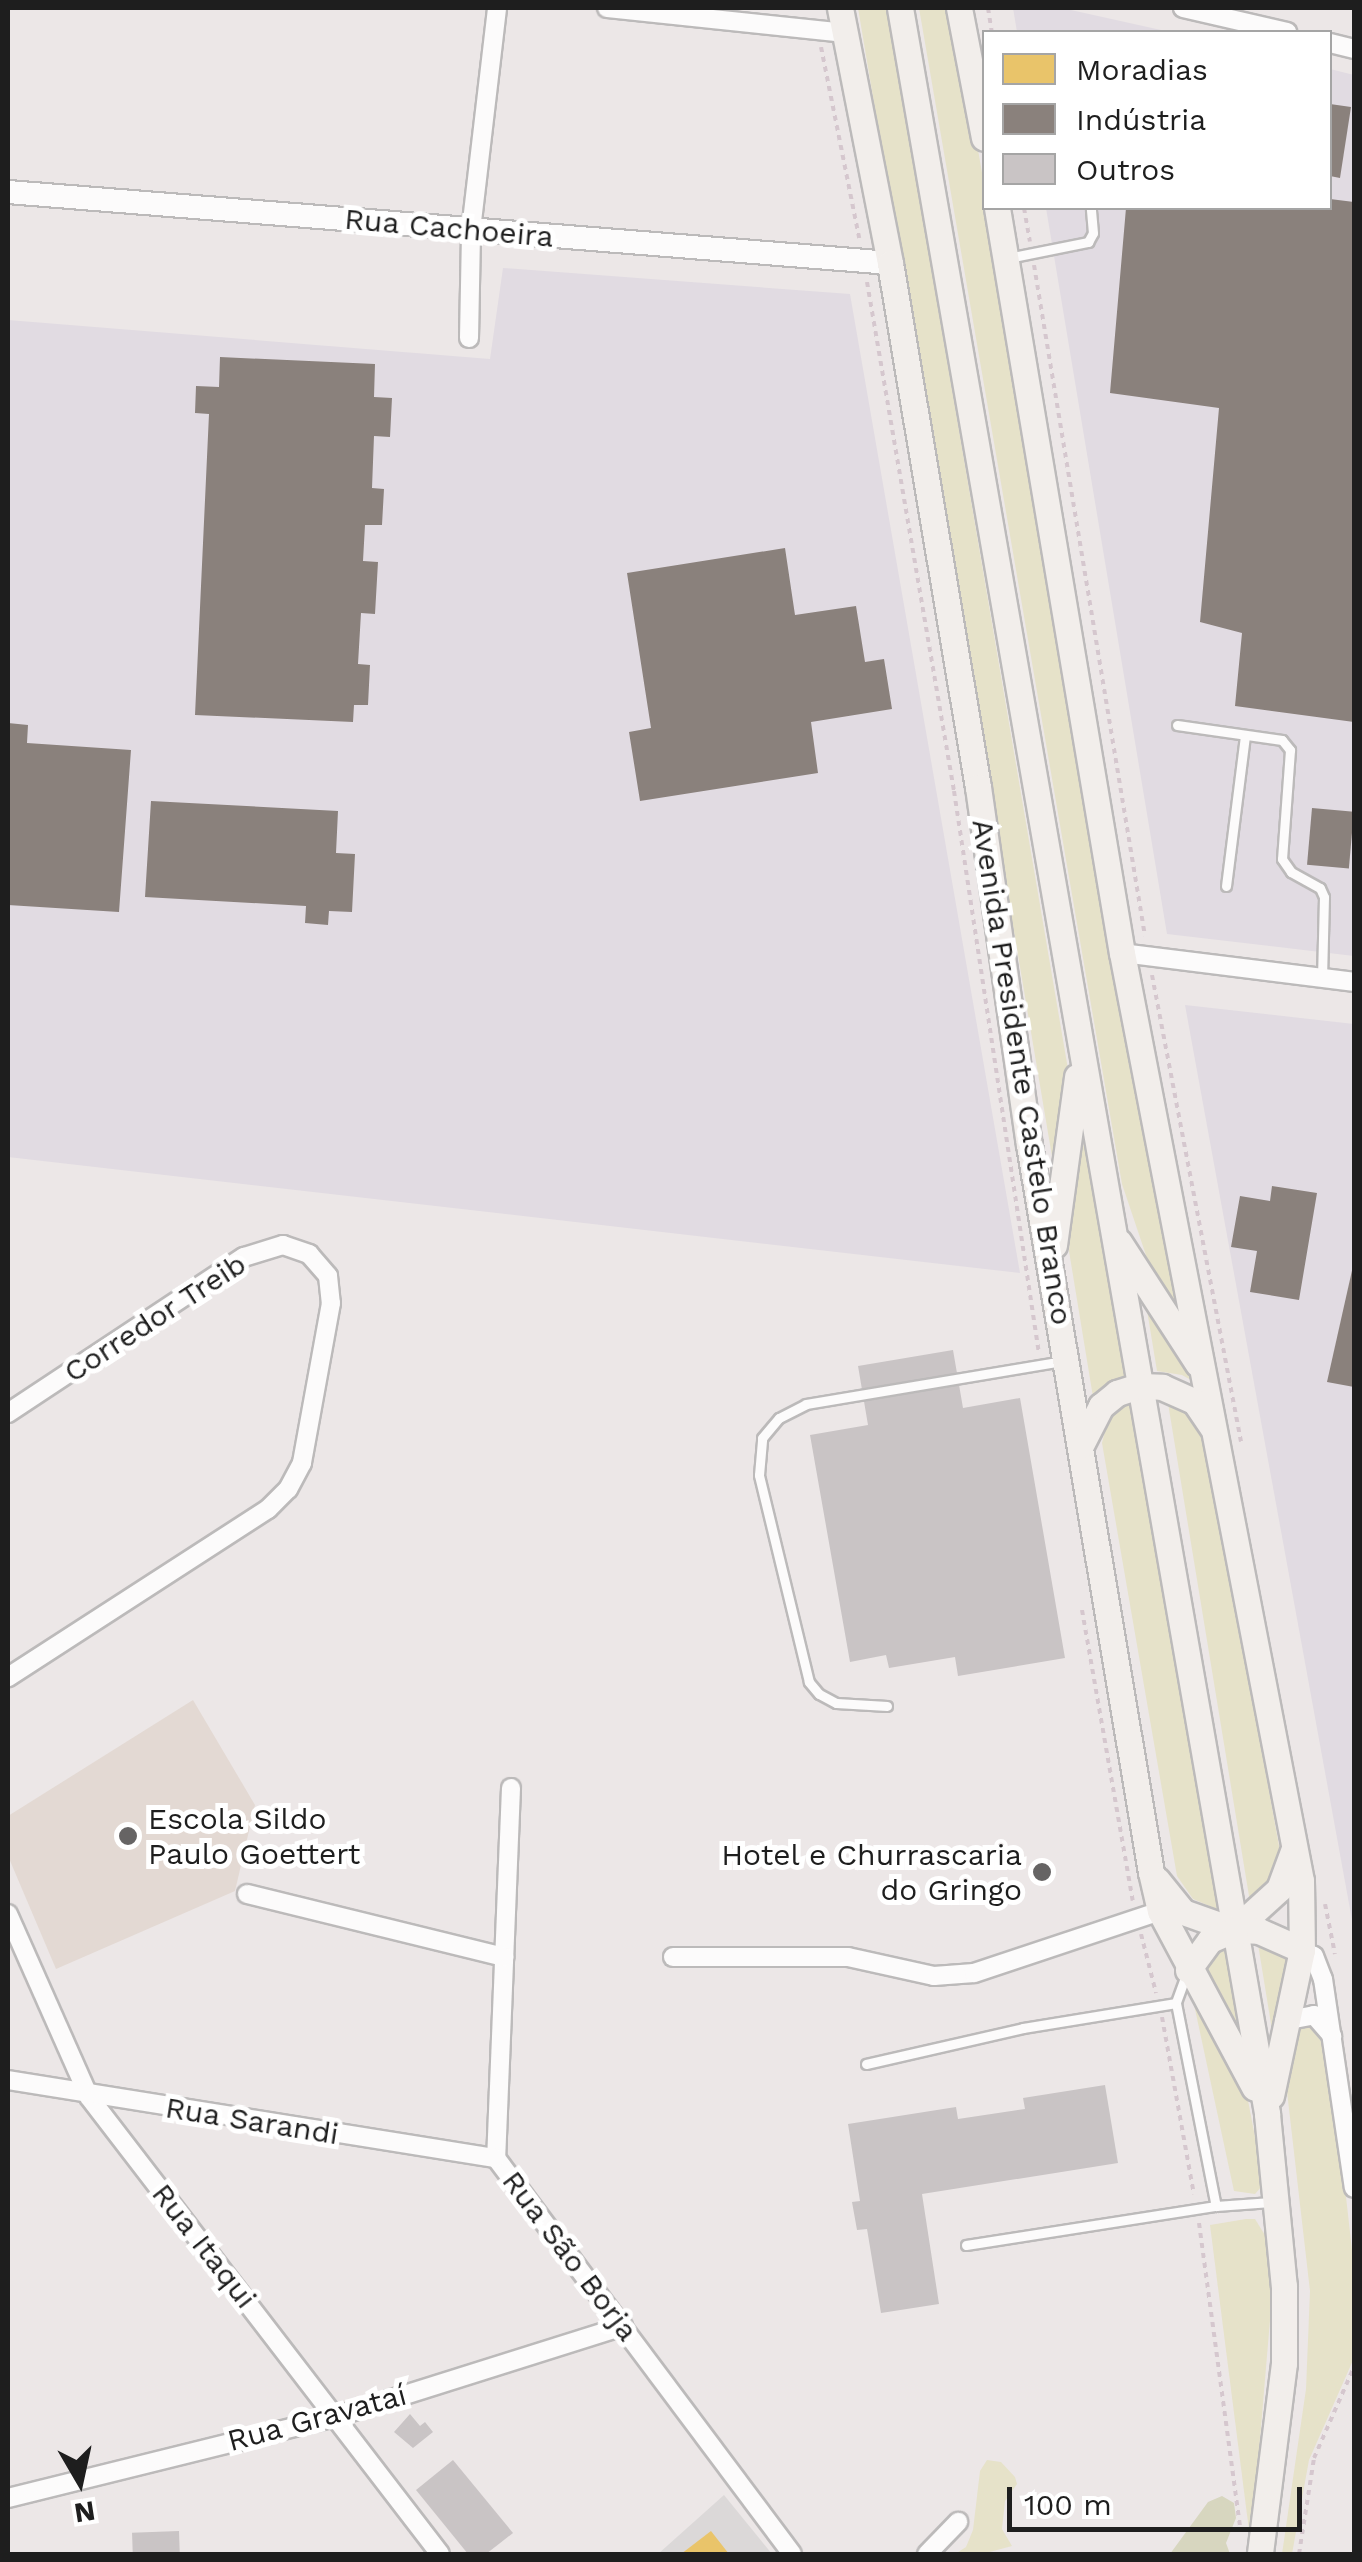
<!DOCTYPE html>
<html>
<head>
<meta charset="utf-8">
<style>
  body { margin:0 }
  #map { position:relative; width:1362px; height:2562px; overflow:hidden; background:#ece7e7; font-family:"Work Sans",sans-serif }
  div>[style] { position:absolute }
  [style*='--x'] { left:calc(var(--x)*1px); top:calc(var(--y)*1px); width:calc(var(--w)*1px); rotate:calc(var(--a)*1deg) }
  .residential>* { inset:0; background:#dbd8d8 }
  .industrial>* { inset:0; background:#e1dbe2 }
  .education>* { inset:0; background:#e3d9d3 }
  .grass>* { inset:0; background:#e6e2c9 }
  .forest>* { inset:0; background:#d7d6bf }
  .homes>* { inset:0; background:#e9c46a }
  .industry>* { inset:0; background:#8a817c; transform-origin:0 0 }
  .building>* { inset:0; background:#c9c4c5; transform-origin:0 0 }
  .path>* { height:4px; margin-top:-2px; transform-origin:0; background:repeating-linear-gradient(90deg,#d5c7ce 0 5px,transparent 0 10px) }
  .roads { filter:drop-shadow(2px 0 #bcbaba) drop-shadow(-2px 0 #bcbaba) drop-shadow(0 2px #bcbaba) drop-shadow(0 -2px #bcbaba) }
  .service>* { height:9px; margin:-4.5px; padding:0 4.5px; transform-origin:4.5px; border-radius:4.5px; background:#fcfbfb }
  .minor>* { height:18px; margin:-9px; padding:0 9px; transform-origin:9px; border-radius:9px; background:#fcfbfb }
  .tertiary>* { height:22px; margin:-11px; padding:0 11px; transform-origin:11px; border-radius:11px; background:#fcfbfb }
  .secondary>* { height:25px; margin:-12.5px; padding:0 12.5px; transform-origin:12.5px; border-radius:12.5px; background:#f2eeeb }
  .dots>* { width:28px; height:28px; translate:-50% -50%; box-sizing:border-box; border:5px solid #fff; border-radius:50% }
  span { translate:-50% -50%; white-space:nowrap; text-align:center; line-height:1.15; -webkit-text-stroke:10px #fff; paint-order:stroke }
  .street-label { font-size:30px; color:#1e1e1e }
  .poi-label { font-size:30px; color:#1e1e1e }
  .left { translate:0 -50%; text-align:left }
  .right { translate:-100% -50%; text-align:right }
  .frame { position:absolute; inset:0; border:10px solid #1e1e1e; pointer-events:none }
  .legend { position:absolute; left:982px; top:30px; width:350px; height:180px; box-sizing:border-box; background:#fff; border:2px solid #a5a5a5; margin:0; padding:12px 18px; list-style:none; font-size:30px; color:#1e1e1e }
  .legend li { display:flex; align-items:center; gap:20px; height:50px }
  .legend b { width:50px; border:2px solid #a5a5a5 }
  .north { position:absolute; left:30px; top:2432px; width:100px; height:100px; -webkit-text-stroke:8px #fff; paint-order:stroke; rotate:171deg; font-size:28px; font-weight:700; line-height:40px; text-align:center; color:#1e1e1e }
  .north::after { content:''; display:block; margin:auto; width:35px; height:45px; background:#1e1e1e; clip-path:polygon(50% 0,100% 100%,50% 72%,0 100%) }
  .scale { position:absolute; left:1007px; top:2487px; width:295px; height:45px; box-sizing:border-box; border:5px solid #1e1e1e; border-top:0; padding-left:12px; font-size:30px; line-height:35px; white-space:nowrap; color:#1e1e1e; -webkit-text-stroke:8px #fff; paint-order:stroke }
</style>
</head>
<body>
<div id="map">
  <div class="residential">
    <i style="clip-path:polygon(724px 2495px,772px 2554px,658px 2554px)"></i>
  </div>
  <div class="industrial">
    <i style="clip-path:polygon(1013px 8px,1062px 8px,1170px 32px,1017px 32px)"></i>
    <i style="clip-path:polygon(1330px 69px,1354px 75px,1354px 956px,1167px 934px,1046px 208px,1330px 208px)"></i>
    <i style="clip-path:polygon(503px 268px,850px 294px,1020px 1273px,8px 1157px,8px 320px,490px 359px)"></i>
    <i style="clip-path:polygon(1185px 1005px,1354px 1024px,1354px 1931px)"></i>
  </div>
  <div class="education">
    <i style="clip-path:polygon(193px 1700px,255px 1805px,235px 1891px,56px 1969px,8px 1856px,8px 1816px)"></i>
  </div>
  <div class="grass">
    <i style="clip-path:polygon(858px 8px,887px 8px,1070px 1081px,1057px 1186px)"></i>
    <i style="clip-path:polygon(919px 8px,953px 8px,984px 184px,984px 208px,989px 208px,1190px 1332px,1153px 1276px,1122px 1184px)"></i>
    <i style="clip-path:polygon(1085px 1139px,1126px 1375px,1094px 1403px,1069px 1251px,1075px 1180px)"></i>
    <i style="clip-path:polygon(1144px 1292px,1200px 1385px,1182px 1375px,1157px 1371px)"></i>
    <i style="clip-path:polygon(1166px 1391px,1202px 1420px,1281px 1857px,1274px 1880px,1250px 1902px)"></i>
    <i style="clip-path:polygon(1130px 1400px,1219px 1910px,1193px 1899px,1177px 1876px,1102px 1443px,1108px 1419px)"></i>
    <i style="clip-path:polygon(1257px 1938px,1291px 1951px,1273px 2036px)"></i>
    <i style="clip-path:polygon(1226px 1945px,1243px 2046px,1197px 1970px)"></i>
    <i style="clip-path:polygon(1192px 1995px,1246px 2090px,1264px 2184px,1255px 2194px,1234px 2191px)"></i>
    <i style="clip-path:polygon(1308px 2025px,1325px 2046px,1343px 2170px,1354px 2268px,1354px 2358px,1309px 2460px,1292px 2554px,1282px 2554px,1306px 2389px,1310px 2291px,1286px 2083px,1295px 2030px)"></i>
    <i style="clip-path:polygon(1246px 2219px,1255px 2219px,1268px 2240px,1271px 2308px,1251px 2546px,1210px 2225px)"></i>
    <i style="clip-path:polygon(987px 2460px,1001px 2462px,1015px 2477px,1017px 2484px,1005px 2501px,1002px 2529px,1012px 2546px,982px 2554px,955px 2554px,966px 2547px,973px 2530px,980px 2471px)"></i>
  </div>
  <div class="forest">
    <i style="clip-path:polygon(1222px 2496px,1234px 2503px,1236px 2518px,1226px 2543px,1230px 2554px,1170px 2554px,1208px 2502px)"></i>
  </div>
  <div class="homes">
    <i style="clip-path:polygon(711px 2531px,729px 2554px,681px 2554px)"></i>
  </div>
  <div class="industry">
    <i style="clip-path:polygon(1330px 104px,1351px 107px,1340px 178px,1330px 176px)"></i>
    <i style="clip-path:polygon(1330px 199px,1354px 202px,1354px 722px,1235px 706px,1242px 633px,1200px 622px,1219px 408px,1110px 393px,1126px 208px,1330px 208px)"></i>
    <i style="clip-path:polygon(220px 357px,375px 364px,374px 397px,392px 398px,390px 437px,374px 436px,372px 488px,384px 489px,382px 525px,365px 525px,363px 561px,378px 562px,375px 614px,361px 613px,358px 664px,370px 665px,368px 705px,354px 705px,353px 722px,195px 715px,209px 414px,195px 413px,196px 386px,219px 387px)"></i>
    <i style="clip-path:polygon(785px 548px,795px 615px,856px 606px,865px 662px,884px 659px,892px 709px,811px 722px,818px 773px,640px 801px,629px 732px,651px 728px,627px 573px)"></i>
    <i style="clip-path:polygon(8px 723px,28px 725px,27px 743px,131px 750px,119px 912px,8px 905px)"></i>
    <i style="clip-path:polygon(151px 801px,338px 811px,336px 853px,355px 854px,352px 912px,329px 911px,328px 925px,305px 923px,306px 906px,145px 897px)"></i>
    <i style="left:1312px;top:808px;width:42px;height:57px;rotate:5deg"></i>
    <i style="clip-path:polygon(1272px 1186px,1317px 1193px,1299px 1300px,1250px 1292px,1257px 1251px,1231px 1247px,1240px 1196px,1270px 1201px)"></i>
    <i style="clip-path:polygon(1353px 1266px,1354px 1266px,1354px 1387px,1327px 1382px)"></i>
  </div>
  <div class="building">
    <i style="clip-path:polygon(953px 1350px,963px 1408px,1020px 1398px,1065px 1658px,958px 1676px,955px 1657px,889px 1668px,886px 1655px,850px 1662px,810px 1435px,868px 1425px,858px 1366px)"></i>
    <i style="clip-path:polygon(1105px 2085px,1118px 2163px,922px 2194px,939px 2304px,881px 2313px,867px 2229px,857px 2230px,852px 2202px,860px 2201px,848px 2124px,956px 2107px,958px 2119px,1025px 2109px,1023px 2098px)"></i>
    <i style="clip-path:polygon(410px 2414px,420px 2426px,425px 2422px,433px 2432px,413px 2448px,394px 2432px)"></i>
    <i style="clip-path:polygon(453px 2460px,513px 2533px,486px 2554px,468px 2554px,416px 2490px)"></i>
    <i style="left:179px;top:2531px;width:23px;height:47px;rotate:88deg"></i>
  </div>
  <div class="path">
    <i style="--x:988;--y:8;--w:24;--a:81"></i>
    <i style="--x:821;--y:47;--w:195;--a:78.7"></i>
    <i style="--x:1024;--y:208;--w:34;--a:80"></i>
    <i style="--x:1034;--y:265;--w:680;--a:80.61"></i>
    <i style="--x:867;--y:282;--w:516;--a:80.3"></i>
    <i style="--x:954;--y:791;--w:569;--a:81.41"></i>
    <i style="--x:1152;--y:975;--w:475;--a:79.2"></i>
    <i style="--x:1082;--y:1610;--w:295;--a:80.1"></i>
    <i style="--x:1325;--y:1904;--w:51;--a:78.7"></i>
    <i style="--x:1141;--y:1934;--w:61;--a:75.7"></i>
    <i style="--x:1162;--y:2017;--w:180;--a:79.8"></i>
    <i style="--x:1199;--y:2223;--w:306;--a:82.3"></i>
    <i style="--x:1299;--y:2554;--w:97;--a:-81.1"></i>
    <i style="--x:1314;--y:2458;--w:99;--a:-66.3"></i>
  </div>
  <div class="roads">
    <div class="service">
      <i style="--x:1008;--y:258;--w:82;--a:-11.3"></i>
      <i style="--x:1088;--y:242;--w:10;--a:-61"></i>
      <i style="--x:1093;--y:233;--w:25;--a:-95"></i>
      <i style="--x:1177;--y:725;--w:106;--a:8.1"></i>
      <i style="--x:1282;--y:740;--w:13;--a:51"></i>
      <i style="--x:1290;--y:750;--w:109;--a:94.2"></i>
      <i style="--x:1282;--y:859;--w:16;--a:55"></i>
      <i style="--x:1291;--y:872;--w:33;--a:29"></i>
      <i style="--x:1320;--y:888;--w:10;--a:66"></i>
      <i style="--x:1324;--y:897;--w:81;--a:91.4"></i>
      <i style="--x:1226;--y:886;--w:151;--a:-82.8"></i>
      <i style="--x:887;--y:1706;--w:51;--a:-176.6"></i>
      <i style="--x:836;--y:1703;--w:19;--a:-152"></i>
      <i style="--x:819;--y:1694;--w:16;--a:-130"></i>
      <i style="--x:809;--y:1682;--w:213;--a:-103.6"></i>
      <i style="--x:759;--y:1475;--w:37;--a:-85"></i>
      <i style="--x:762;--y:1438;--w:26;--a:-50"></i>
      <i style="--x:779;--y:1418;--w:30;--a:-27"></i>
      <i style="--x:806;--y:1404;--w:261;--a:-9.5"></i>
      <i style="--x:1187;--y:1972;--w:33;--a:110"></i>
      <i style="--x:1176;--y:2003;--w:207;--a:78.9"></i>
      <i style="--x:866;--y:2064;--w:161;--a:-12.9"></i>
      <i style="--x:1023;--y:2028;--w:155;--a:-9.3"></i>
      <i style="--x:966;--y:2245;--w:253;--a:-8.9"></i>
      <i style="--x:1216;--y:2206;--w:55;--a:-4.2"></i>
    </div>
    <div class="minor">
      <i style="--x:607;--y:8;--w:238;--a:6"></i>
      <i style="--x:1183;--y:8;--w:107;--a:13"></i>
      <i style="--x:1330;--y:43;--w:25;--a:14"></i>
      <i style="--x:469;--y:338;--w:108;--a:-88.9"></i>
      <i style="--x:471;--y:230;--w:224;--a:-83.3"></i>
      <i style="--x:1122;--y:953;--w:234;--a:7.1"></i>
      <i style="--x:8;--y:1413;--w:283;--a:-33.5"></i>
      <i style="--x:244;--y:1257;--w:41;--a:-17.1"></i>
      <i style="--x:283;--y:1245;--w:28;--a:19"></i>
      <i style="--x:309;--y:1254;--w:29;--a:49"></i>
      <i style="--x:328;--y:1276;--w:27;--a:84"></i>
      <i style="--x:331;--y:1303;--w:163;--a:100.3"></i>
      <i style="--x:302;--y:1463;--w:30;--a:118"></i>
      <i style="--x:288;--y:1489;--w:28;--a:135"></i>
      <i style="--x:268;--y:1509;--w:310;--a:147.1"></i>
      <i style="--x:511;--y:1788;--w:370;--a:92.3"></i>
      <i style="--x:496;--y:2158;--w:494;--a:53.2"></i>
      <i style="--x:247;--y:1894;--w:265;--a:13.8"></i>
      <i style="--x:8;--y:1914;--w:200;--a:66.1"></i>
      <i style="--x:89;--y:2097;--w:576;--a:52.47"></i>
      <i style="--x:1302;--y:1950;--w:13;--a:27"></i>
      <i style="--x:1314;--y:1956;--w:25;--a:69"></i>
      <i style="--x:1323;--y:1979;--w:211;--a:81.6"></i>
      <i style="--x:673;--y:1957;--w:175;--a:0"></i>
      <i style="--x:848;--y:1957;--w:88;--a:12.5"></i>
      <i style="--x:934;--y:1976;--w:40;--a:-4.3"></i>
      <i style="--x:974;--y:1973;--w:196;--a:-18.4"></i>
      <i style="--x:1284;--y:2021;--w:31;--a:-11"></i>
      <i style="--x:1314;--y:2015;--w:28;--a:49"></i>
      <i style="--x:8;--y:2080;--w:494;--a:9.1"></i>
      <i style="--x:8;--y:2498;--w:337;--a:-13.9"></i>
      <i style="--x:335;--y:2417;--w:302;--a:-17.5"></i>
      <i style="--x:927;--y:2554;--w:45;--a:-45.9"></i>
    </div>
    <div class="tertiary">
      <i style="--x:8;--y:192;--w:885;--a:4.6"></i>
    </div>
    <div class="secondary">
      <i style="--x:840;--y:8;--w:260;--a:78.9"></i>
      <i style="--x:890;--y:263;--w:531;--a:80.47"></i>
      <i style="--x:978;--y:787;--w:361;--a:81.9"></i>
      <i style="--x:1029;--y:1144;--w:738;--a:80.49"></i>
      <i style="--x:1151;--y:1872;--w:40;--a:77"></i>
      <i style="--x:1160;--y:1911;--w:200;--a:61.9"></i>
      <i style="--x:900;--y:8;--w:2138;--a:80.11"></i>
      <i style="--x:1267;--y:2114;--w:173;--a:84.4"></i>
      <i style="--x:1284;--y:2286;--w:77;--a:90"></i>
      <i style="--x:1284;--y:2363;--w:193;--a:97.2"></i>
      <i style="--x:959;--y:8;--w:132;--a:79.1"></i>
      <i style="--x:997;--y:208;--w:755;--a:80.48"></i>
      <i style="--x:1122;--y:953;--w:945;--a:79.08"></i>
      <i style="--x:1301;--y:1881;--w:69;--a:89.2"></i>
      <i style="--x:1302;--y:1950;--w:149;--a:102"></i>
      <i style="--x:1119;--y:1242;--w:145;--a:57.1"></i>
      <i style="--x:1054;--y:1245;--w:170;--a:-82.2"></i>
      <i style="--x:1081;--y:1445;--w:44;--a:-62.9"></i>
      <i style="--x:1101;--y:1406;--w:21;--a:-39"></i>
      <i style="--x:1117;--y:1393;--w:23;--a:-18"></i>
      <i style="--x:1139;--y:1386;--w:23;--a:2"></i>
      <i style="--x:1162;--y:1387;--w:36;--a:24"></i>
      <i style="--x:1195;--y:1402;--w:30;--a:56"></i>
      <i style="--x:1157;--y:1880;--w:41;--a:50.9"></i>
      <i style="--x:1183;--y:1912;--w:54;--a:19.4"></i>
      <i style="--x:1234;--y:1930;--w:61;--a:-42.3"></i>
      <i style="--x:1279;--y:1889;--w:40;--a:-69.8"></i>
      <i style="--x:1188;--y:1970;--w:37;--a:-54"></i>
      <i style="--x:1210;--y:1940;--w:26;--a:-23"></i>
      <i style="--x:1234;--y:1930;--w:25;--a:2"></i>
      <i style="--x:1259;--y:1931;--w:47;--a:23.8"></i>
    </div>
  </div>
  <div class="dots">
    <i style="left:128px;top:1836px;background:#666464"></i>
    <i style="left:1042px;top:1872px;background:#666464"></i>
  </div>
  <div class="street-label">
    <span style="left:449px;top:228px;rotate:5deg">Rua Cachoeira</span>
    <span style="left:1022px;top:1072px;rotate:81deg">Avenida Presidente Castelo Branco</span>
    <span style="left:155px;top:1318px;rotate:-33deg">Corredor Treib</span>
    <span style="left:252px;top:2121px;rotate:9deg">Rua Sarandi</span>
    <span style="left:204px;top:2246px;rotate:52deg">Rua Itaqui</span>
    <span style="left:570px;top:2256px;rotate:53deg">Rua São Borja</span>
    <span style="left:317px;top:2418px;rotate:-15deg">Rua Gravataí</span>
  </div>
  <div class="poi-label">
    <span class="left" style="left:148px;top:1836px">Escola Sildo<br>Paulo Goettert</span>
    <span class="right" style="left:1022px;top:1872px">Hotel e Churrascaria<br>do Gringo</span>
  </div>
  <div class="frame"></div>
  <ul class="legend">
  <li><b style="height:28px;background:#e9c46a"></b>Moradias</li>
  <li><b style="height:28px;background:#8a817c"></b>Indústria</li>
  <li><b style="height:28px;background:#c9c4c5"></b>Outros</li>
  </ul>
  <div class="north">N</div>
  <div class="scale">100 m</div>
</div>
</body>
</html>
